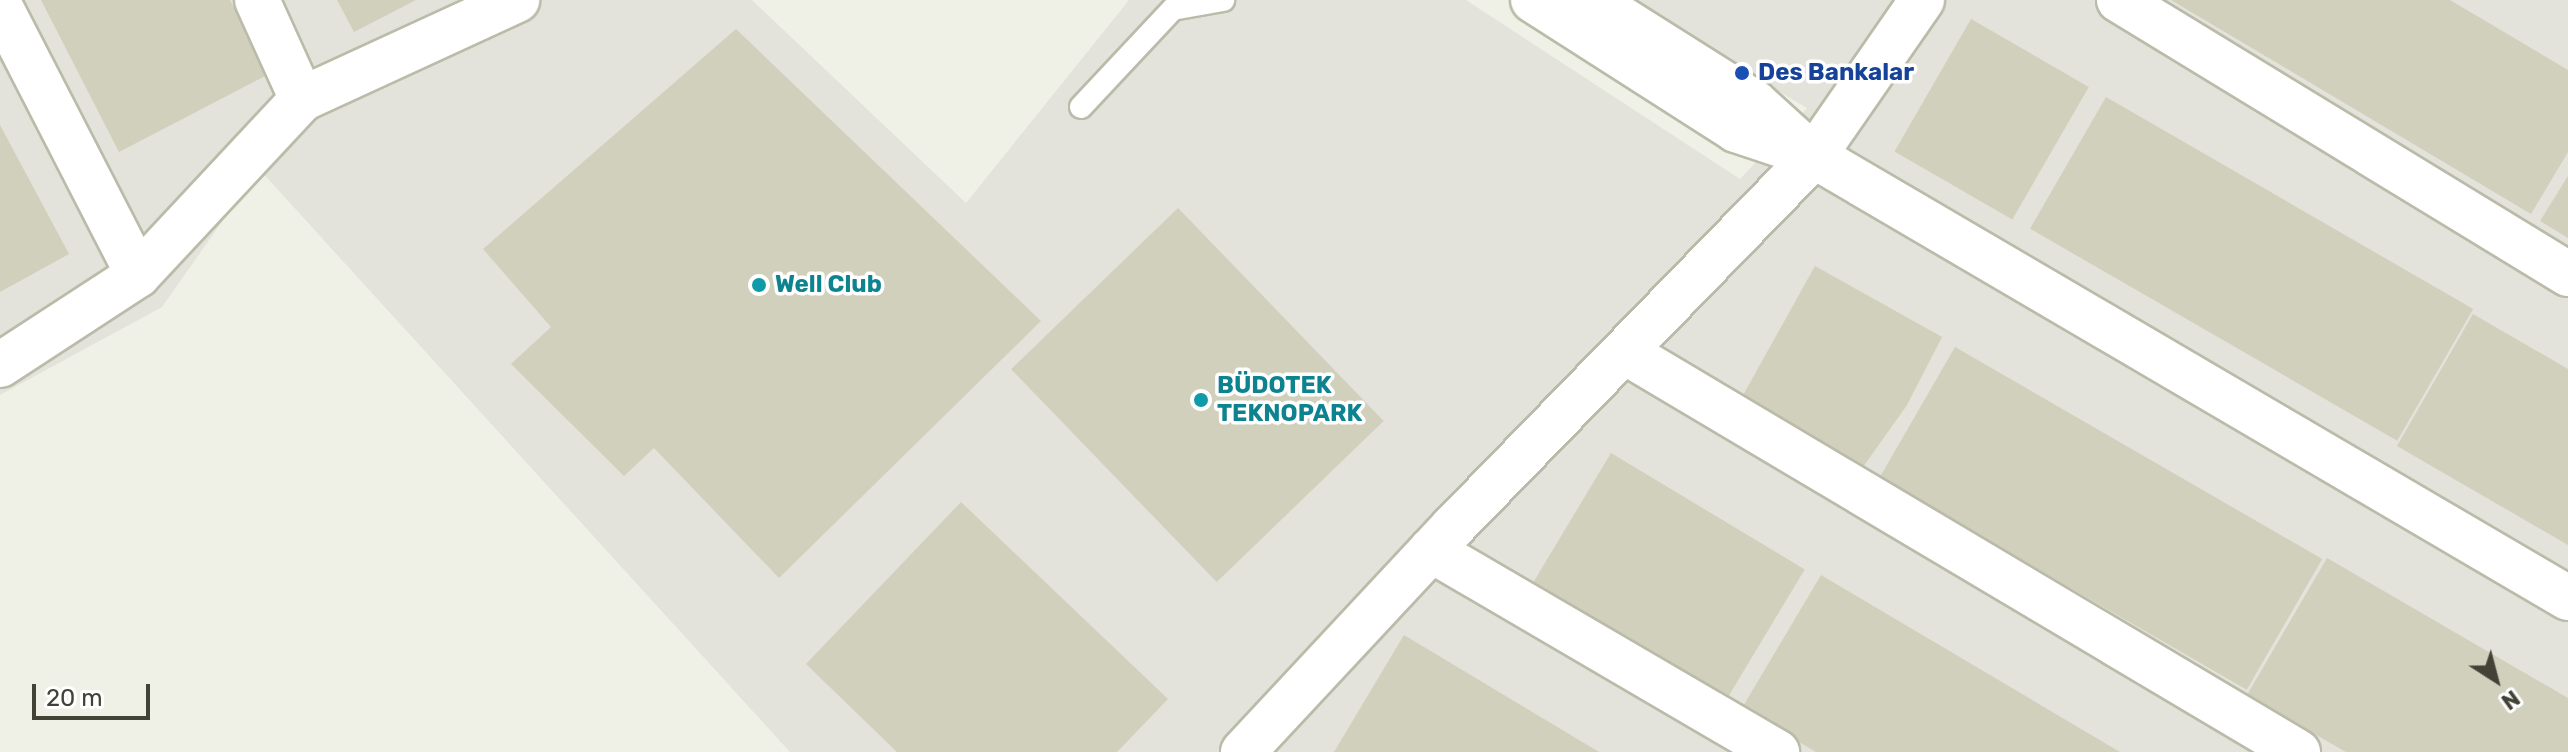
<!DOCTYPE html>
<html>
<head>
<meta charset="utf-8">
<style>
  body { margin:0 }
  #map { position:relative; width:2568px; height:752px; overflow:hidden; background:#f0f1e6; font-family:Rubik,sans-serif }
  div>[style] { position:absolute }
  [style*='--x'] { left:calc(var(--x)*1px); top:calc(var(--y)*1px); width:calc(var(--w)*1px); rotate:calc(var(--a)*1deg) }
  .industrial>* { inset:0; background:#e3e2db }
  .building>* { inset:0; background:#d1d0bc; transform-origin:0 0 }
  .roads { filter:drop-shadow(2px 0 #bbbba9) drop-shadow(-2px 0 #bbbba9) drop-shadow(0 2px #bbbba9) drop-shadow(0 -2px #bbbba9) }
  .service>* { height:22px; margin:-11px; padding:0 11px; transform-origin:11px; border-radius:11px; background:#fff }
  .minor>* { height:44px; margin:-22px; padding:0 22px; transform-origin:22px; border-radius:22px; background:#fff }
  .dots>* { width:22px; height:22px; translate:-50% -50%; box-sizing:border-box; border:4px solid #fff; border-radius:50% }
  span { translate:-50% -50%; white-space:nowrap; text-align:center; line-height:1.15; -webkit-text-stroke:7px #fff; paint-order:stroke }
  .transit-label { font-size:24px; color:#164399; font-weight:700 }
  .left { translate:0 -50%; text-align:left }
  .culture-label { font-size:24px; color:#0d838f; font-weight:700 }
  .north { position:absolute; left:2456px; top:640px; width:80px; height:80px; -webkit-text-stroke:6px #fff; paint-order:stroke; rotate:144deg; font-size:22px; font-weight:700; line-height:32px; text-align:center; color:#434236 }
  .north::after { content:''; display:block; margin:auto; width:28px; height:36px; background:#434236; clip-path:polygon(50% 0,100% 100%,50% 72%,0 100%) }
  .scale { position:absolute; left:32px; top:684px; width:118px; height:36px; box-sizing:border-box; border:4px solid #434236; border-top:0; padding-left:10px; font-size:24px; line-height:28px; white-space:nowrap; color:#434236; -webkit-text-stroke:6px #fff; paint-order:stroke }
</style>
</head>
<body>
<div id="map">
  <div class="industrial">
    <i style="clip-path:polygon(0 0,752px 0,966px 203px,1129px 0,1466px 0,1740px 179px,1807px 108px,1624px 0,2568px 0,2568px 752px,790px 752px,259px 169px,162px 307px,0 395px)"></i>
  </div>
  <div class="building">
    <i style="clip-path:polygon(41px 0,230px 0,269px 74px,119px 152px)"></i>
    <i style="clip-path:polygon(337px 0,416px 0,354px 32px)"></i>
    <i style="clip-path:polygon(2171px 0,2450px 0,2568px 70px,2568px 152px,2531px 214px)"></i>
    <i style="left:1971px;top:19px;width:136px;height:153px;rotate:30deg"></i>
    <i style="clip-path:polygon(736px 29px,1041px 321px,779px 578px,654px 448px,624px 476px,511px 364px,551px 327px,483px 249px)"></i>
    <i style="left:2106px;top:97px;width:424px;height:152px;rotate:30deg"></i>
    <i style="clip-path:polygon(0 125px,69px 254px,0 292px)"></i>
    <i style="clip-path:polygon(2568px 176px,2568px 238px,2540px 221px)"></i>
    <i style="left:1178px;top:208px;width:296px;height:232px;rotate:46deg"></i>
    <i style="clip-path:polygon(1815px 266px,1942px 337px,1907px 405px,1863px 467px,1742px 397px)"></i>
    <i style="clip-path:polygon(2473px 314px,2568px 369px,2568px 545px,2397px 446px)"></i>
    <i style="left:1955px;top:347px;width:424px;height:151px;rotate:30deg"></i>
    <i style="left:1611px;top:453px;width:226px;height:151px;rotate:31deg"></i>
    <i style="clip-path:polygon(961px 502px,1168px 699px,1117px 752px,897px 752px,806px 664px)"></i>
    <i style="clip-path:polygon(2327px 558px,2568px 698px,2568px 752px,2346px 752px,2247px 695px)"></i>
    <i style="clip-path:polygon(1821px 575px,2120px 752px,1816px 752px,1742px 708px)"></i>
    <i style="clip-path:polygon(1404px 635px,1599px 752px,1334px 752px)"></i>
  </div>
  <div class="roads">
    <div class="service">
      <i style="--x:1178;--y:8;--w:46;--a:-10.1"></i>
      <i style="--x:1081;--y:107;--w:146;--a:-46.9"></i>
    </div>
    <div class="minor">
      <i style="--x:257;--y:0;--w:109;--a:65.6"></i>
      <i style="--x:1533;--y:0;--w:241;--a:32.6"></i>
      <i style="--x:1736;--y:130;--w:82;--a:18.4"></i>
      <i style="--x:1814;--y:156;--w:874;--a:30.38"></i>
      <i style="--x:1592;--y:0;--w:193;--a:32.3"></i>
      <i style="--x:1755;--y:103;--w:61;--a:42.3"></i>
      <i style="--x:2119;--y:0;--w:526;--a:31.39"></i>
      <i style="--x:0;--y:6;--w:302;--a:62.8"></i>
      <i style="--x:1625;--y:352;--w:783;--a:30.73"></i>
      <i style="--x:0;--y:365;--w:165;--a:-33.1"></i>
      <i style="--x:138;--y:275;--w:241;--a:-47"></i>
      <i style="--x:302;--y:99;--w:237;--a:-24.7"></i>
      <i style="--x:1431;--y:550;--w:401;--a:30.3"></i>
      <i style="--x:1243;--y:752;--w:308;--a:-47"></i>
      <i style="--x:1453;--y:527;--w:518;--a:-45.78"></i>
      <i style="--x:1814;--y:156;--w:190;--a:-55.3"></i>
    </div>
  </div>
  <div class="dots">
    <i style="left:1742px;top:73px;background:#1a4fb4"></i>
    <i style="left:759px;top:285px;background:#0f9aa8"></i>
    <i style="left:1201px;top:400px;background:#0f9aa8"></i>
  </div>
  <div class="transit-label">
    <span class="left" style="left:1758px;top:73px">Des Bankalar</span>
  </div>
  <div class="culture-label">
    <span class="left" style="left:775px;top:285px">Well Club</span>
    <span class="left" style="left:1217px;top:400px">BÜDOTEK<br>TEKNOPARK</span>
  </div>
  <div class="north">N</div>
  <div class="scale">20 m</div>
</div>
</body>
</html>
